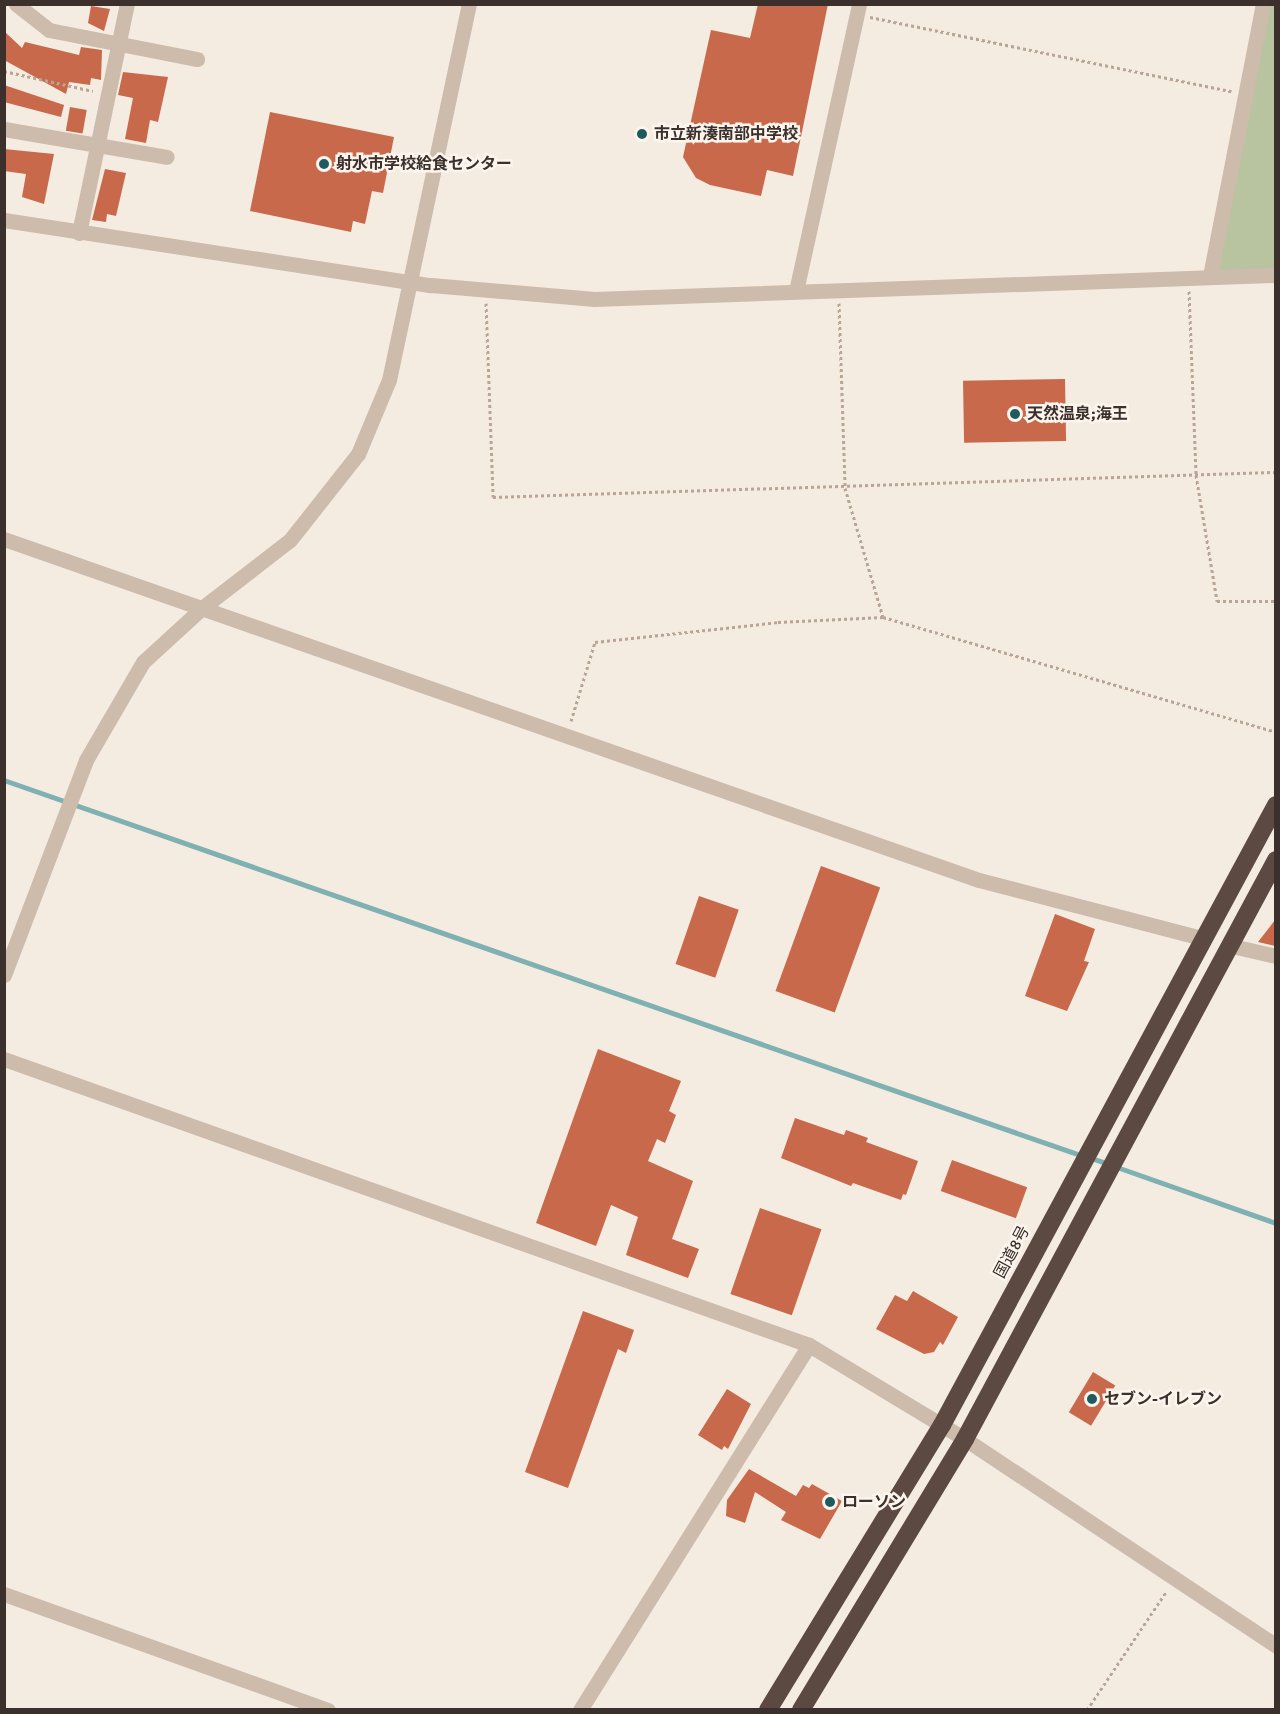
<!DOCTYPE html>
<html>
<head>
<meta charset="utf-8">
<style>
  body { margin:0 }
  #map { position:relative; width:1280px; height:1714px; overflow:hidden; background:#f4ebe1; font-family:Signika,"Noto Sans JP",sans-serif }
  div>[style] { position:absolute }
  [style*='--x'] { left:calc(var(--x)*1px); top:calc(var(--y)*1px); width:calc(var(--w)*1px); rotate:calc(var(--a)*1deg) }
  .green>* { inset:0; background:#b8c4a0 }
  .stream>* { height:4.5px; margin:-2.25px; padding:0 2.25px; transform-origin:2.25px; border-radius:2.25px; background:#7fb0b2 }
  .building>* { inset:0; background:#c8694b; transform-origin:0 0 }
  .path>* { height:3px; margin-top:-1.5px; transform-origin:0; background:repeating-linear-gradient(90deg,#b9a596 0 3px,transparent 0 6px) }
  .minor>* { height:15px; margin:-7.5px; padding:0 7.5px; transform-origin:7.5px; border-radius:7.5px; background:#cdbbac }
  .highway>* { height:18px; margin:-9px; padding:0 9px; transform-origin:9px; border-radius:9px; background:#5c4a42 }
  .dots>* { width:16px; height:16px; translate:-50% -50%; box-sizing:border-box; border:3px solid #fbf5ee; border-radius:50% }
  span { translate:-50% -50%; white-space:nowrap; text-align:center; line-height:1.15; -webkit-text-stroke:5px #fbf5ee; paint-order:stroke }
  .poi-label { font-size:16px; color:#3b302b; font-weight:700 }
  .left { translate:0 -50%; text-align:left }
  .street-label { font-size:16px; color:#3b302b }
  .frame { position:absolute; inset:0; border:6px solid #3b302b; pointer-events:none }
</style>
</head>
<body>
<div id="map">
  <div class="green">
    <i style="clip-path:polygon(1267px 5px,1275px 5px,1275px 270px,1216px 271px)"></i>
  </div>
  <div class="stream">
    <i style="--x:4;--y:780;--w:1143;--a:19.21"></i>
    <i style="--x:1091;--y:1158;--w:19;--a:18"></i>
    <i style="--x:1117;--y:1167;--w:169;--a:19.4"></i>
  </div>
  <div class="building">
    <i style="clip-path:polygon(758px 4px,828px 4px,793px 176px,767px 170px,761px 196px,710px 185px,696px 178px,683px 157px,711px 30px,750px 38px)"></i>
    <i style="clip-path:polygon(91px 6px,110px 9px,104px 31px,88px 23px)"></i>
    <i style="clip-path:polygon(4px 31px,22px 48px,25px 42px,79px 55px,81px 47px,102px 50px,101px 80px,91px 78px,90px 85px,69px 82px,66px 94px,4px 60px)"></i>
    <i style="clip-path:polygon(123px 72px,168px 77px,158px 122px,150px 120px,146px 143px,125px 139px,133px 98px,118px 95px)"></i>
    <i style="clip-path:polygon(4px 85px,64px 105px,61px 117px,4px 102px)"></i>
    <i style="left:70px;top:107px;width:17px;height:24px;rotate:10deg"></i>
    <i style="clip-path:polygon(270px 112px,394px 137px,383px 193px,372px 191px,365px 224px,353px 221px,351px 232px,250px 211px)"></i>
    <i style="clip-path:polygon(4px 149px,54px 154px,44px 204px,22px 197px,26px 174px,4px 171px)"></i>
    <i style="clip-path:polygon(105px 169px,126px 173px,116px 216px,107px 214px,106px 222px,92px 220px)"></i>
    <i style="left:1065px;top:379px;width:62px;height:102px;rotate:89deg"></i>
    <i style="left:821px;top:866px;width:63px;height:133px;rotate:20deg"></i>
    <i style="left:699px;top:896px;width:42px;height:72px;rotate:19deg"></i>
    <i style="clip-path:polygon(1055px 914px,1095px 929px,1084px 961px,1089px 962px,1067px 1011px,1025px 996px)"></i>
    <i style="clip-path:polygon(1275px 920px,1275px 946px,1258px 942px)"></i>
    <i style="clip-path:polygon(598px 1049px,681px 1081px,669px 1111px,676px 1115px,665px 1143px,657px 1139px,648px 1161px,693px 1181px,672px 1239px,699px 1249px,688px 1278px,626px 1255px,638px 1217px,611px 1205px,596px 1246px,536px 1223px)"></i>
    <i style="clip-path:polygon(795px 1118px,844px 1135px,846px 1130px,868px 1138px,866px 1142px,918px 1161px,906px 1195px,903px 1194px,901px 1200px,853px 1183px,851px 1186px,781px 1158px)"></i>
    <i style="left:952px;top:1160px;width:80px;height:33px;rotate:20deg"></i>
    <i style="left:760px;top:1208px;width:65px;height:91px;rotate:19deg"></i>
    <i style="clip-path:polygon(913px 1291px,958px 1317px,943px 1345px,940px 1342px,934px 1352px,924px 1354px,876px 1329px,895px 1295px,907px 1301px)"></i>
    <i style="clip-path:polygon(583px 1311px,634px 1330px,626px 1353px,618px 1349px,568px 1488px,525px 1472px)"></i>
    <i style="left:1093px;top:1372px;width:26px;height:47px;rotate:31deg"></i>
    <i style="clip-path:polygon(727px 1389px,751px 1404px,728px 1449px,724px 1446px,722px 1450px,698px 1435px)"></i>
    <i style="clip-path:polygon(749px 1469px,796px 1496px,803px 1485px,809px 1488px,812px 1484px,842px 1501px,820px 1539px,781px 1520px,786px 1512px,755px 1492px,745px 1523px,726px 1516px,727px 1500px)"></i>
  </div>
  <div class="path">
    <i style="--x:870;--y:17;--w:369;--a:11.6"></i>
    <i style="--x:4;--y:71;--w:91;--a:12.7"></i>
    <i style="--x:1189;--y:291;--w:184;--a:87.8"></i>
    <i style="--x:1196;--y:475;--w:128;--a:80.5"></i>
    <i style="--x:1217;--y:601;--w:59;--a:0"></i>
    <i style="--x:486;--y:303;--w:194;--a:87.9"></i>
    <i style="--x:493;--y:497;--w:783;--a:-1.83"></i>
    <i style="--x:839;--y:303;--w:185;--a:88.1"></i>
    <i style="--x:845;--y:488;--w:134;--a:73.6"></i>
    <i style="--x:571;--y:721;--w:83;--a:-73.1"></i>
    <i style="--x:595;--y:642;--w:184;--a:-6.2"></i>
    <i style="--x:778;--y:622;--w:105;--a:-2.7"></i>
    <i style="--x:883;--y:617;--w:409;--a:16.3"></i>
    <i style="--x:1087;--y:1710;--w:142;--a:-56.2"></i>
  </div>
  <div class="minor">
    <i style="--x:16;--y:4;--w:42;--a:38.2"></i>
    <i style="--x:49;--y:30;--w:151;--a:11.1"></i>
    <i style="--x:4;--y:129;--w:165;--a:9.7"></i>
    <i style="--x:4;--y:220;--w:432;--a:8.7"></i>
    <i style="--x:431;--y:285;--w:164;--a:4.9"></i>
    <i style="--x:594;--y:299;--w:682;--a:-2.02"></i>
    <i style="--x:79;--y:233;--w:234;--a:-78.2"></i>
    <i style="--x:1210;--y:276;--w:277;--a:-79"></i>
    <i style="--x:796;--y:291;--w:294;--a:-77.6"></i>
    <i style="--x:4;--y:539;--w:1033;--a:19.28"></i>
    <i style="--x:979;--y:880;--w:230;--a:14.6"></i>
    <i style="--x:1232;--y:946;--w:45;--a:12.8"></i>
    <i style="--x:4;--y:975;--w:230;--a:-69.1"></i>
    <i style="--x:86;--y:760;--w:113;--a:-59.8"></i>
    <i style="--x:143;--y:662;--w:80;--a:-42.5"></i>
    <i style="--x:202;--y:608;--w:111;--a:-37.7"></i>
    <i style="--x:290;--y:540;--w:110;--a:-51.7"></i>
    <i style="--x:358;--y:454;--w:80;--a:-67.3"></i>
    <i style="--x:389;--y:380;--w:384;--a:-78"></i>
    <i style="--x:4;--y:1059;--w:854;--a:19.56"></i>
    <i style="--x:809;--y:1345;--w:182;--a:31.1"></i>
    <i style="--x:965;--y:1439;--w:374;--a:33.6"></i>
    <i style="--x:4;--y:1594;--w:344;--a:19.7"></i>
    <i style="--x:580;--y:1710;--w:431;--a:-57.9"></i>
  </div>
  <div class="highway">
    <i style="--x:768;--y:1710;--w:334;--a:-58.6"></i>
    <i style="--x:942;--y:1425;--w:704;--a:-61.69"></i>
    <i style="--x:801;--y:1710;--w:317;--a:-58.8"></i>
    <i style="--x:965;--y:1439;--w:657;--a:-61.76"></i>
  </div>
  <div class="dots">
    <i style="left:642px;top:134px;background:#1f5a5e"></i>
    <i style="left:324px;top:164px;background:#1f5a5e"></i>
    <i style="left:1015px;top:414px;background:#1f5a5e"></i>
    <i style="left:1092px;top:1399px;background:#1f5a5e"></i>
    <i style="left:830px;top:1502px;background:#1f5a5e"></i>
  </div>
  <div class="poi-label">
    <span class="left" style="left:654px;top:134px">市立新湊南部中学校</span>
    <span class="left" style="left:336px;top:164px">射水市学校給食センター</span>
    <span class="left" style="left:1027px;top:414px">天然温泉;海王</span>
    <span class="left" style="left:1104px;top:1399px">セブン-イレブン</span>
    <span class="left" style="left:842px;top:1502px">ローソン</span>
  </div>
  <div class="street-label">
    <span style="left:1012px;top:1252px;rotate:-62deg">国道8号</span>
  </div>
  <div class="frame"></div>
</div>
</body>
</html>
